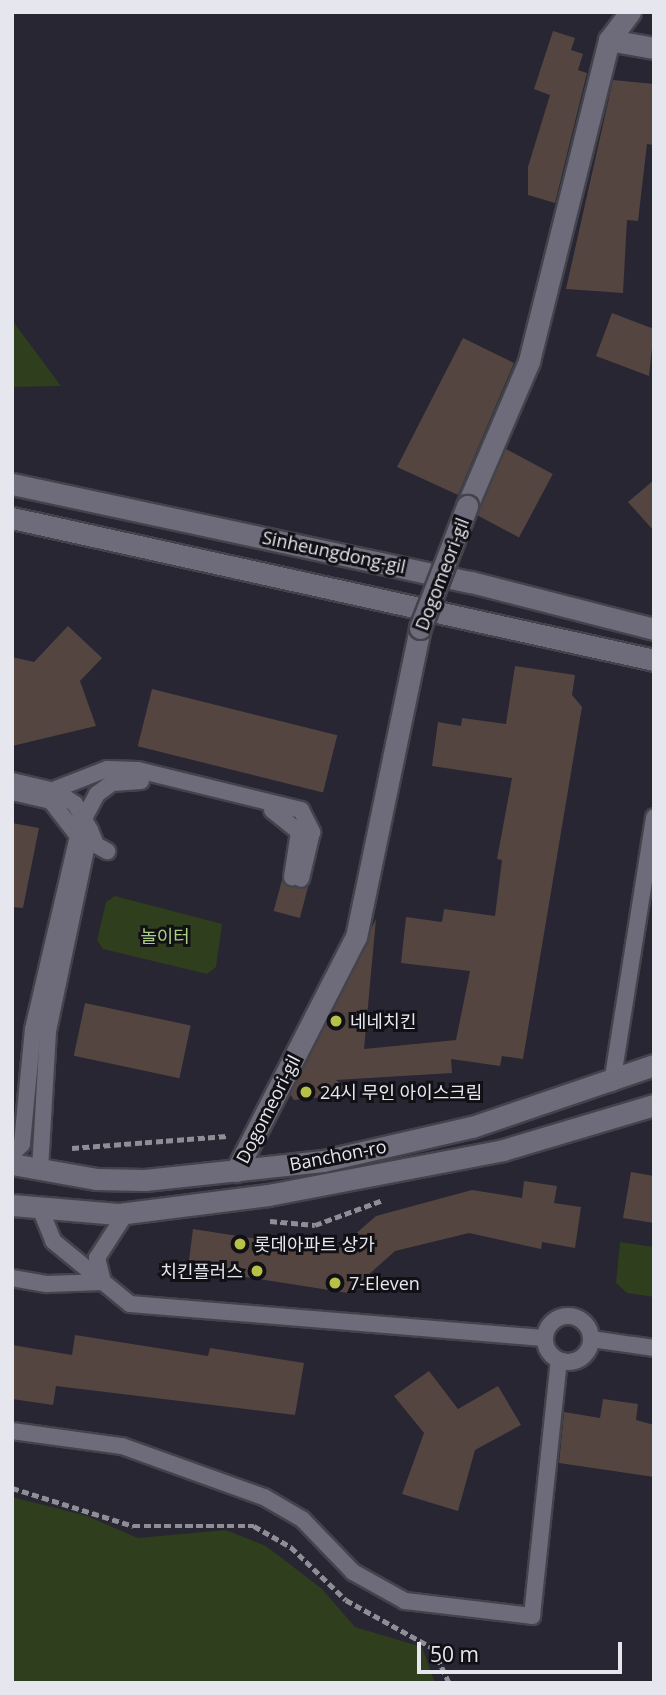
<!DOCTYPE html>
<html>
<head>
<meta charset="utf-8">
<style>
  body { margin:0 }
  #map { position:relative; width:666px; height:1695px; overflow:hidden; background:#272632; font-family:"Open Sans","Noto Sans KR",sans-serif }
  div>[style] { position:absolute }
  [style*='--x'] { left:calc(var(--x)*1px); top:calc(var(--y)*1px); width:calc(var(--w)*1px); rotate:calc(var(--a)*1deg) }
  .green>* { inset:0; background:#2f3e1d }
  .building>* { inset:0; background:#544541; transform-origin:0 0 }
  .path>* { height:4.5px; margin-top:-2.25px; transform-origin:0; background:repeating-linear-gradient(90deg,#8e8e97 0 7px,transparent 0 10.5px) }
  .roads { filter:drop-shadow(2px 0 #43434c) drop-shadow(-2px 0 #43434c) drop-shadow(0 2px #43434c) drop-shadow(0 -2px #43434c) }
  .service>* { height:16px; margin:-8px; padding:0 8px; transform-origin:8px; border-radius:8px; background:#6e6c7a }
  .service>.ring { margin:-8px; padding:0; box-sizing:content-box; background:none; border:16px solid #6e6c7a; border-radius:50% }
  .minor>* { height:21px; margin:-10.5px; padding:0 10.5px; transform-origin:10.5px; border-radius:10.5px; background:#6e6c7a }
  .bridges { filter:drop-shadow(2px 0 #43434c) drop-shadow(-2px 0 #43434c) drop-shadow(0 2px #43434c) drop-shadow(0 -2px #43434c) }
  .minor-bridge>* { height:21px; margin:-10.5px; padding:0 10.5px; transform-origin:10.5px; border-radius:10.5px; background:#6e6c7a }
  .dots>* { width:19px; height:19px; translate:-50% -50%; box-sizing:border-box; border:4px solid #101015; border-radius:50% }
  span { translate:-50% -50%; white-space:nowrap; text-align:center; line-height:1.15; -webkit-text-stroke:6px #101015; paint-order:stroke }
  .street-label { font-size:18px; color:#e6e6ee }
  .park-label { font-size:18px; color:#abcd86 }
  .poi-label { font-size:18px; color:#e6e6ee }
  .left { translate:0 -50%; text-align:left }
  .right { translate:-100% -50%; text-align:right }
  .frame { position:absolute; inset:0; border:14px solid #e6e6ee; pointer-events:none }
  .scale { position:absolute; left:417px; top:1642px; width:205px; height:32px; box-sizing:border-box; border:4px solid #e6e6ee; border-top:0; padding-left:9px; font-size:21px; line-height:24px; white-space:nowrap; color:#e6e6ee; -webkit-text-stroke:5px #101015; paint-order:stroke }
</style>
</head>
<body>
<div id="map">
  <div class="green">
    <i style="clip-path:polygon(12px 320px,61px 386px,12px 387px)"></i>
    <i style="clip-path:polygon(115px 896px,222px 924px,216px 967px,207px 974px,103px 949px,97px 940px,106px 902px)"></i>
    <i style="clip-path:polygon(620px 1242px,654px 1247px,654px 1297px,627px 1293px,616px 1283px)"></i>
    <i style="clip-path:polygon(12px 1497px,87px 1516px,138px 1538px,226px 1530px,266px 1546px,322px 1589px,355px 1627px,422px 1647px,435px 1683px,12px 1683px)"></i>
  </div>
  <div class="building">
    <i style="clip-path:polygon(553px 31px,575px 38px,571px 50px,583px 54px,578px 70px,587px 73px,555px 203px,528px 195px,528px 167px,550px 95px,534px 89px)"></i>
    <i style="clip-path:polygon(613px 80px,654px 84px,654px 145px,647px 144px,638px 221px,627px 220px,623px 293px,566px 289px)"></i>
    <i style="clip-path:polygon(612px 313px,654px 329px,649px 376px,596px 356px)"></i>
    <i style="clip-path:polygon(463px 338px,514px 363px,458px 495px,397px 467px)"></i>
    <i style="left:506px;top:449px;width:53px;height:72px;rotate:28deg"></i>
    <i style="clip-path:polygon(654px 480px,654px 531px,628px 502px)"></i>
    <i style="clip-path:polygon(68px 626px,102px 658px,80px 681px,96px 726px,12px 746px,12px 657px,34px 662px)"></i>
    <i style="clip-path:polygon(515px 666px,575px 675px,572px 695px,582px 707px,523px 1059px,502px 1056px,500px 1066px,451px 1059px,452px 1073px,336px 1080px,353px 1094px,294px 1100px,290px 1094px,376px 919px,364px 1049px,456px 1040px,470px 971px,401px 963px,406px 917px,442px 922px,444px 909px,495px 916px,502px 860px,497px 859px,512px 778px,432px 766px,438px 722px,461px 726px,462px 718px,506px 724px)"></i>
    <i style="left:152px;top:689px;width:191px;height:59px;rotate:14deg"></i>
    <i style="clip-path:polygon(12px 823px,39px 828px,23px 908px,12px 907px)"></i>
    <i style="left:282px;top:880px;width:27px;height:32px;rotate:15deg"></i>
    <i style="left:85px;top:1003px;width:108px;height:54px;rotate:12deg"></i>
    <i style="clip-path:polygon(631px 1172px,654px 1176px,654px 1223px,623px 1218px)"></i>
    <i style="clip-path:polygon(524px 1181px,557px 1186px,554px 1203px,581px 1207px,575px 1248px,542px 1242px,541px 1249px,469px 1233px,395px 1251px,348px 1293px,188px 1268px,193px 1229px,336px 1251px,376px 1216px,472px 1190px,522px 1198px)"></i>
    <i style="clip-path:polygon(75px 1335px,208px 1356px,210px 1348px,304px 1363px,295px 1415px,56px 1386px,53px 1405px,12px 1399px,12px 1345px,72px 1355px)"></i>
    <i style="clip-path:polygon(429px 1371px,458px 1409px,498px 1386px,521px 1425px,475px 1450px,458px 1511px,402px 1494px,424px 1433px,394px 1396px)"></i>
    <i style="clip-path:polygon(603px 1399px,638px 1404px,636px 1420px,654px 1425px,654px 1477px,559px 1463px,564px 1412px,600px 1418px)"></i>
  </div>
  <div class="path">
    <i style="--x:72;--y:1148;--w:155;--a:-4.4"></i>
    <i style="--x:270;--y:1221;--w:45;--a:5.1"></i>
    <i style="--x:315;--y:1225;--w:72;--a:-20.2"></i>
    <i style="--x:12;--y:1488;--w:127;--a:17.4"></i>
    <i style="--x:133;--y:1526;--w:121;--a:0"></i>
    <i style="--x:254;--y:1526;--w:43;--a:29.6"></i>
    <i style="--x:291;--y:1547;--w:76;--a:43.9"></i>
    <i style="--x:346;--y:1600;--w:99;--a:28.9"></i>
    <i style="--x:433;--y:1648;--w:38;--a:65"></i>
  </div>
  <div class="roads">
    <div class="service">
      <i style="--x:12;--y:781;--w:44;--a:13.1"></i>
      <i style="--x:55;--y:791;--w:24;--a:33"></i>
      <i style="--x:75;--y:804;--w:30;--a:60"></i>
      <i style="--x:90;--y:830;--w:205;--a:101.8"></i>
      <i style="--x:48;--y:1031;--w:138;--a:93.3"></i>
      <i style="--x:12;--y:792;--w:40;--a:13"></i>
      <i style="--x:51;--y:801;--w:44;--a:52.4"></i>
      <i style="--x:78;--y:836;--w:198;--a:103.1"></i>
      <i style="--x:33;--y:1029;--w:116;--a:95.5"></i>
      <i style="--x:22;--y:1144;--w:14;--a:135"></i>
      <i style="--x:48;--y:792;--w:63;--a:-21.3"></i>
      <i style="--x:107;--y:769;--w:31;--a:2"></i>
      <i style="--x:138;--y:770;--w:168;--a:13.8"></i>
      <i style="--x:301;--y:810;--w:25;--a:63"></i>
      <i style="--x:312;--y:832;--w:48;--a:103.2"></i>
      <i style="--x:272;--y:810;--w:35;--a:39"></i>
      <i style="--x:299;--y:832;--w:46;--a:98.8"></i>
      <i style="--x:81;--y:824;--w:34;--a:-62"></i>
      <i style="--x:97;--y:794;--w:19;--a:-36"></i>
      <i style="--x:112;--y:783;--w:29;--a:-4"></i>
      <i style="--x:90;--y:830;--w:16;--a:68"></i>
      <i style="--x:96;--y:845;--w:13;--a:29"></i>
      <i style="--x:612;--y:1083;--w:269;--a:-81"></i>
      <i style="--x:40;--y:1208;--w:35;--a:68"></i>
      <i style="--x:53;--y:1241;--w:99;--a:39.3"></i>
      <i style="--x:130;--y:1304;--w:415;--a:4.7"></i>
      <i style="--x:12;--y:1278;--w:36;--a:10"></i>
      <i style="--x:47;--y:1284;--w:56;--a:-2"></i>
      <i style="--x:103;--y:1282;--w:25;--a:-104"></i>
      <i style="--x:97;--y:1258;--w:54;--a:-57.2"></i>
      <i class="ring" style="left:545px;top:1316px;width:30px;height:30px"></i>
      <i style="--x:591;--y:1339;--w:64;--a:8.1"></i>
      <i style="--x:12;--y:1431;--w:111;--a:7.8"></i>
      <i style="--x:122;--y:1446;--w:151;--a:19.8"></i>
      <i style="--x:264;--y:1497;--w:44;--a:30.1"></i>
      <i style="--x:302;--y:1519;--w:74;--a:46.1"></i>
      <i style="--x:353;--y:1572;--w:60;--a:29.1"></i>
      <i style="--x:405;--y:1601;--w:128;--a:6.7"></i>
      <i style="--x:532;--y:1616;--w:256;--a:-84"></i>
    </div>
    <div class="minor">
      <i style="--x:609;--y:40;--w:46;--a:10.1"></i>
      <i style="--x:12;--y:484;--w:469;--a:12.1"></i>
      <i style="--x:471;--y:582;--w:189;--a:14.4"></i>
      <i style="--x:467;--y:506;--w:158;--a:-66.8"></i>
      <i style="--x:529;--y:361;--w:331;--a:-76"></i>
      <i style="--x:609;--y:40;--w:35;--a:-53"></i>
      <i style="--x:12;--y:518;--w:658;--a:12.47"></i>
      <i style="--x:12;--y:1164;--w:85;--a:10.1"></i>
      <i style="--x:96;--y:1179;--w:49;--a:1.2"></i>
      <i style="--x:145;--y:1180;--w:179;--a:-6.1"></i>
      <i style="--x:323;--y:1161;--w:153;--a:-12.9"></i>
      <i style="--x:472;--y:1127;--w:192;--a:-18.8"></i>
      <i style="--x:236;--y:1171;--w:263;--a:-62.9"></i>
      <i style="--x:356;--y:937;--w:316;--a:-78.3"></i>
      <i style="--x:12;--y:1205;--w:106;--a:4.9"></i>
      <i style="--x:118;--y:1214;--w:151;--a:-7.2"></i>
      <i style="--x:268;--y:1195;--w:239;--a:-10.8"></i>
      <i style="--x:503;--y:1150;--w:158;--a:-16.6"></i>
    </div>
  </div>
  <div class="bridges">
    <div class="minor-bridge">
      <i style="--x:420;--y:628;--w:131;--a:-68.9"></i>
    </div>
  </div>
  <div class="dots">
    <i style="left:336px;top:1021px;background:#b8c147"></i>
    <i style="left:306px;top:1092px;background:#b8c147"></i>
    <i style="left:240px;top:1244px;background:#b8c147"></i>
    <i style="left:257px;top:1271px;background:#b8c147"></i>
    <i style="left:335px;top:1283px;background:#b8c147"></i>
  </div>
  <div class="street-label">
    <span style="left:334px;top:552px;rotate:12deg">Sinheungdong-gil</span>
    <span style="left:442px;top:574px;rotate:-69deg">Dogomeori-gil</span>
    <span style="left:268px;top:1109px;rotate:-63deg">Dogomeori-gil</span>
    <span style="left:338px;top:1155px;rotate:-11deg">Banchon-ro</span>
  </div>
  <div class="park-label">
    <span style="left:165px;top:936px">놀이터</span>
  </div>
  <div class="poi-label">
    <span class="left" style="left:350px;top:1021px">네네치킨</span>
    <span class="left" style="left:320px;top:1092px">24시 무인 아이스크림</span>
    <span class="left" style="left:254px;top:1244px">롯데아파트 상가</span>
    <span class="right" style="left:243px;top:1271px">치킨플러스</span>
    <span class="left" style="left:349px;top:1283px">7-Eleven</span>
  </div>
  <div class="frame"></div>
  <div class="scale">50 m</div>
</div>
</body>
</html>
